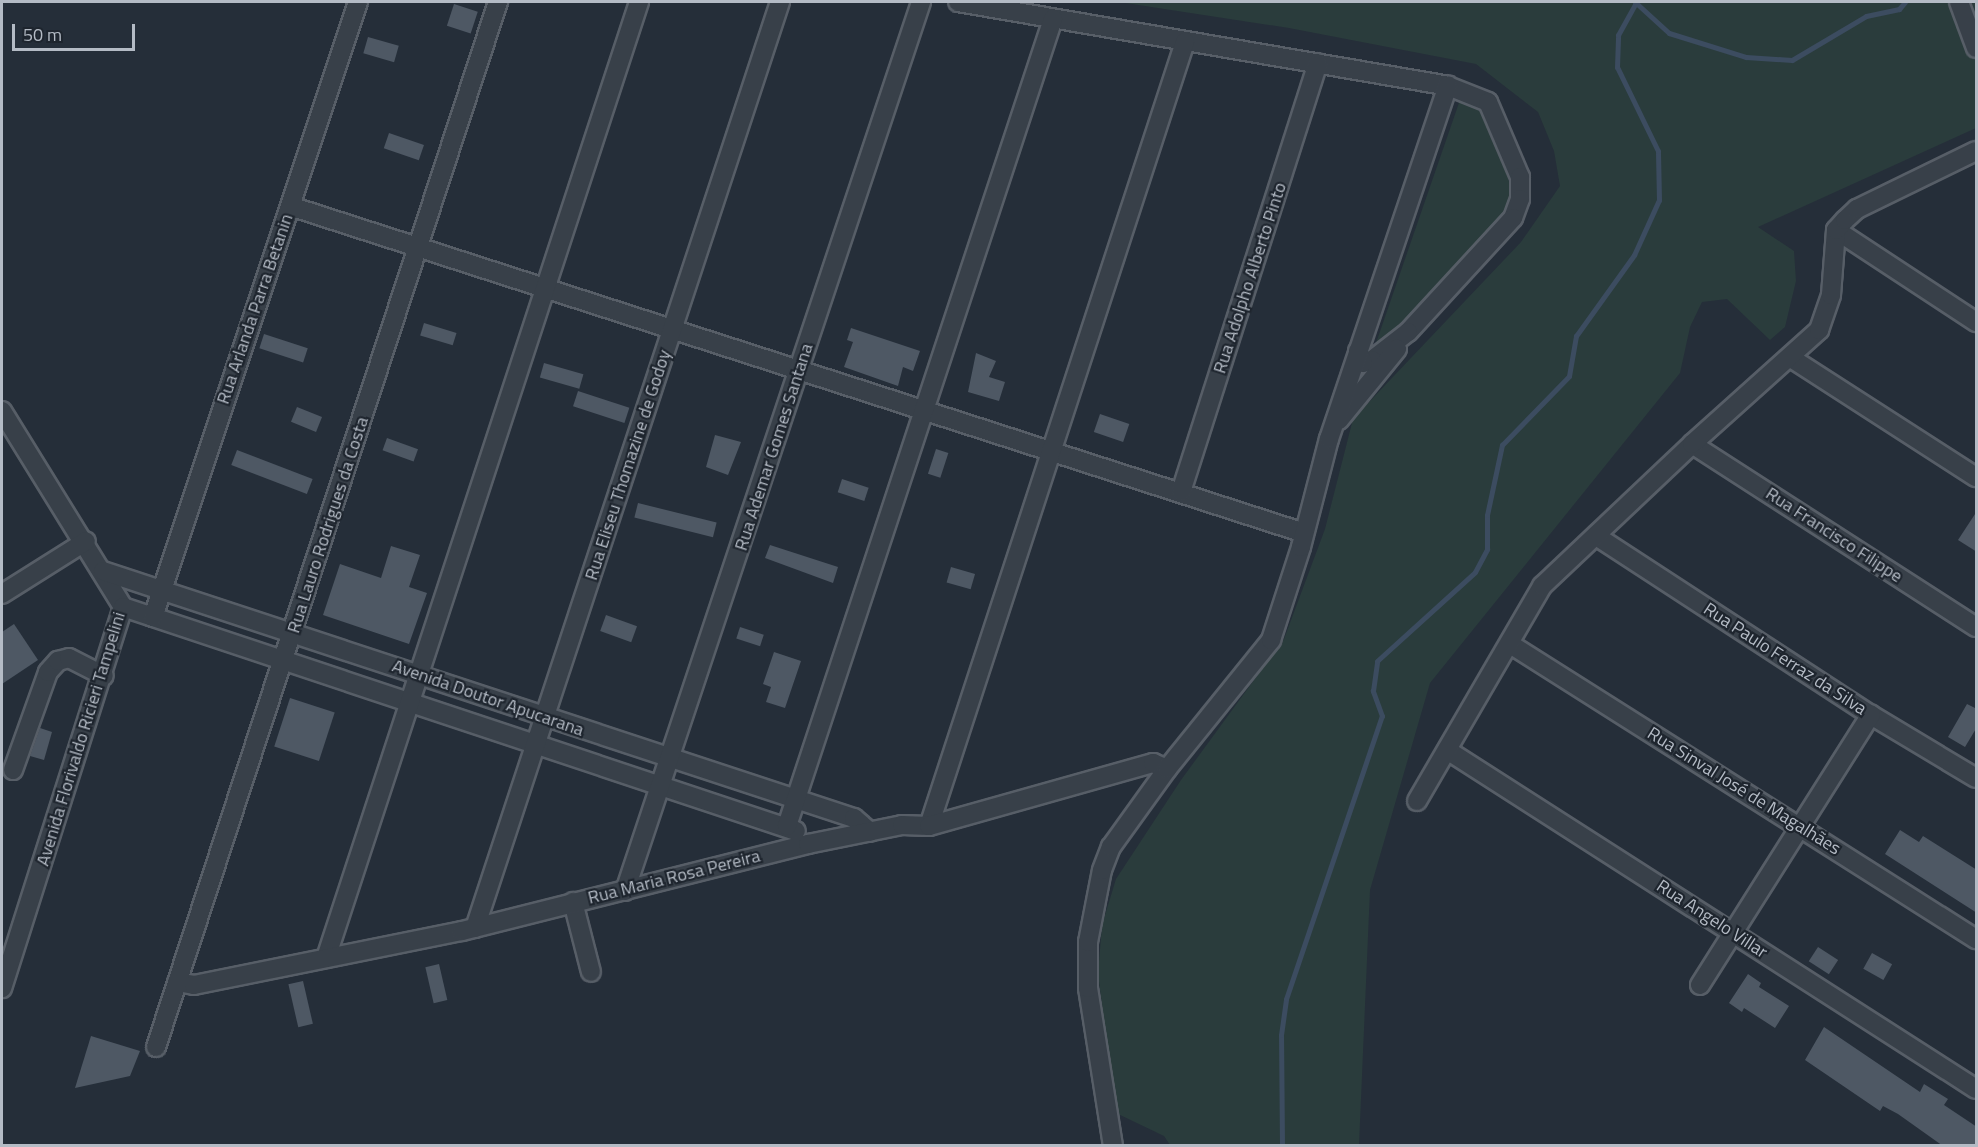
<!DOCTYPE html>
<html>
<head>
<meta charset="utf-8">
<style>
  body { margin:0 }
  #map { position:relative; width:1978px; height:1147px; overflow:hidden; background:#252e39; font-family:"Titillium Web",sans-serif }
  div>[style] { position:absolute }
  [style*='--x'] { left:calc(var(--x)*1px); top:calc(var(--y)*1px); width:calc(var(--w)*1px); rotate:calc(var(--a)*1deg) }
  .green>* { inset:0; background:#2a3c3c }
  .stream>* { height:5px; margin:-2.5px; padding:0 2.5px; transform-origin:2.5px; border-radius:2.5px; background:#3c4c60 }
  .building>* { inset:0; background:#4e5864; transform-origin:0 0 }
  .roads { filter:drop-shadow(2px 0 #575e67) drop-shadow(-2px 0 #575e67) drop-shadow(0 2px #575e67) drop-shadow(0 -2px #575e67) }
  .minor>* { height:18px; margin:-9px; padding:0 9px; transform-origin:9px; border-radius:9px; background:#384049 }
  span { translate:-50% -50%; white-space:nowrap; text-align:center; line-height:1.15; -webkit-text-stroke:4.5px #1e252e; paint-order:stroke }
  .street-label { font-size:18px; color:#b4bbc5 }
  .frame { position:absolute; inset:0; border:3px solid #b4bbc5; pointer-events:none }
  .scale { position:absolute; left:12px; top:24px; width:123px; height:27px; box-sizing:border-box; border:3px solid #b4bbc5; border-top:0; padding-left:8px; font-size:18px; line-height:21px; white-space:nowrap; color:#b4bbc5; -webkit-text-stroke:4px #1e252e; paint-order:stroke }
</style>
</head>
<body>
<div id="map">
  <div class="green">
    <i style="clip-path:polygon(1119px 2px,1976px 2px,1976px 128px,1758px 227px,1794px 251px,1796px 281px,1785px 327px,1770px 340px,1727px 299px,1702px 302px,1690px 327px,1680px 373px,1430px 683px,1370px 890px,1359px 1145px,1170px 1145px,1164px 1136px,1116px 1113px,1098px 974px,1102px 925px,1116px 879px,1181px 780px,1284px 639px,1325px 529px,1353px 419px,1521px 242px,1560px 186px,1554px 151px,1538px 112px,1476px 64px,1289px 28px)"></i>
    <i style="clip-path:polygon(1461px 97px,1482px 108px,1492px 122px,1510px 184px,1510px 199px,1506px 210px,1388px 351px,1376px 343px)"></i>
  </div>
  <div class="stream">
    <i style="--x:1635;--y:2;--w:46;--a:42.4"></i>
    <i style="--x:1669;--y:33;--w:81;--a:17.3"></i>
    <i style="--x:1746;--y:57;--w:46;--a:3.7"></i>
    <i style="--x:1792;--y:60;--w:86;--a:-30.7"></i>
    <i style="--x:1866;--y:16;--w:34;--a:-12"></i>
    <i style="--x:1899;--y:9;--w:9;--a:-49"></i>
    <i style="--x:1282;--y:1146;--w:111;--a:-90.5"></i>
    <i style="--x:1281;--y:1035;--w:36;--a:-82"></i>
    <i style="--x:1286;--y:999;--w:299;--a:-71.3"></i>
    <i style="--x:1382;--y:716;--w:27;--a:-110"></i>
    <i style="--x:1373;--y:691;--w:30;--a:-82"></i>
    <i style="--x:1377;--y:661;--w:132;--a:-42.2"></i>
    <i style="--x:1475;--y:572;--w:26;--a:-62"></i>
    <i style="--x:1487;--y:549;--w:34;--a:-90"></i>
    <i style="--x:1487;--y:515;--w:72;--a:-77.9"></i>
    <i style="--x:1502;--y:445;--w:96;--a:-45.8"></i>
    <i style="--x:1569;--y:376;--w:41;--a:-80.1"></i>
    <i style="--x:1576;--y:336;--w:100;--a:-54.4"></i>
    <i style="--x:1634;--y:255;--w:60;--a:-65.6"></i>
    <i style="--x:1659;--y:200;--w:49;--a:-91.2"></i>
    <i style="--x:1658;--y:151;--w:93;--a:-116"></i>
    <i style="--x:1617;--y:67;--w:32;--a:-88"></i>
    <i style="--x:1618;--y:35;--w:37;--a:-61"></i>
  </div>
  <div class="building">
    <i style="left:454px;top:4px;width:25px;height:23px;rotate:18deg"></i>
    <i style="left:368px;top:37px;width:32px;height:17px;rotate:16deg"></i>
    <i style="left:389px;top:133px;width:37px;height:16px;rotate:19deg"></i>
    <i style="left:424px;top:323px;width:34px;height:13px;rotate:17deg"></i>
    <i style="clip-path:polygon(851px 328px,920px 351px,913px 371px,903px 367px,898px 386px,844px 367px,853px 342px,847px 340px)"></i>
    <i style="left:264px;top:334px;width:46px;height:15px;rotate:18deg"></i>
    <i style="clip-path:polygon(976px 353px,996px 361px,989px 377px,1005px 382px,999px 401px,968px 392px)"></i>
    <i style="left:544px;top:363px;width:41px;height:15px;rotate:16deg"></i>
    <i style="left:578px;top:391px;width:54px;height:16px;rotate:18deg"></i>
    <i style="left:297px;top:407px;width:27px;height:16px;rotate:22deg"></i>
    <i style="left:1100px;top:414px;width:31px;height:19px;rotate:19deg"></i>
    <i style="clip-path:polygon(715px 435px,741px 442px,728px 475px,706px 467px)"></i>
    <i style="left:387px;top:438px;width:33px;height:13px;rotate:20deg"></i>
    <i style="left:936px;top:449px;width:13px;height:26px;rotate:18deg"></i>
    <i style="left:237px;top:450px;width:81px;height:16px;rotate:21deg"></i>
    <i style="left:842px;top:479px;width:28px;height:14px;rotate:18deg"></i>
    <i style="left:638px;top:503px;width:81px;height:15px;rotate:14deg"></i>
    <i style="clip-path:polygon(1977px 511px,1977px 552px,1958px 540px)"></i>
    <i style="clip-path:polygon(770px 545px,838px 567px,833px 583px,765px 558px)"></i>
    <i style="clip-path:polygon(391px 546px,420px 555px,409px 587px,427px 593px,409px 644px,323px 615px,340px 564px,381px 578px)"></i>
    <i style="left:951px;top:567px;width:25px;height:16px;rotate:16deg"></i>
    <i style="left:606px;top:615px;width:33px;height:17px;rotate:20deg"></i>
    <i style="clip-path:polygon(14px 624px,38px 660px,2px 684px,2px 632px)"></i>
    <i style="left:740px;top:627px;width:25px;height:12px;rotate:18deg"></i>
    <i style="clip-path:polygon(774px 652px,801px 661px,785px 708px,766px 702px,771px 687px,763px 684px)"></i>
    <i style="left:290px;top:698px;width:47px;height:51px;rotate:18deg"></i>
    <i style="clip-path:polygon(1967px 704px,1977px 709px,1977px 727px,1965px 747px,1948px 737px)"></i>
    <i style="clip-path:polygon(40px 728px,52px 732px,44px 760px,30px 756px)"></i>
    <i style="clip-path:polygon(1900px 830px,1919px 842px,1923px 836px,1977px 870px,1977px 913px,1885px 854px)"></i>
    <i style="left:1818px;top:947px;width:24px;height:17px;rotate:33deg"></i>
    <i style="left:1872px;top:953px;width:23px;height:18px;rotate:29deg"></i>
    <i style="left:439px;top:964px;width:37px;height:14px;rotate:77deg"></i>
    <i style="clip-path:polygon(1748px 974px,1761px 983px,1759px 987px,1789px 1006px,1775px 1028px,1744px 1008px,1742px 1012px,1729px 1003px)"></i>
    <i style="left:303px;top:981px;width:44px;height:15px;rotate:77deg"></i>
    <i style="clip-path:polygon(1824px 1027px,1920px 1092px,1924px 1084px,1948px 1099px,1944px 1105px,1977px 1127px,1977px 1146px,1943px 1146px,1898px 1114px,1883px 1106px,1880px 1111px,1805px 1060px)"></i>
    <i style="clip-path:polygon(91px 1036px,140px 1051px,130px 1076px,75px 1088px)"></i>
  </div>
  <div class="roads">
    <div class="minor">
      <i style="--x:958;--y:2;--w:497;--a:9.7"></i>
      <i style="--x:1448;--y:86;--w:43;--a:21.8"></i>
      <i style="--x:1488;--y:102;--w:82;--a:66.9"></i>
      <i style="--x:1520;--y:177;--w:22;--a:90"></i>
      <i style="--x:1520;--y:199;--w:20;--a:110"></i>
      <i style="--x:1513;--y:218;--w:155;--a:132.6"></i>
      <i style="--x:1408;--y:332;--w:46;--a:142.1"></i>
      <i style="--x:1372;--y:360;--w:9;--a:162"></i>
      <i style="--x:1363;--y:363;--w:13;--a:-113"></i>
      <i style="--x:1959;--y:2;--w:49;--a:69.7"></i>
      <i style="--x:290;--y:206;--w:1065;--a:17.87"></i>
      <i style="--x:1836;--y:230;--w:168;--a:33.3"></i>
      <i style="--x:1791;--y:358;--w:220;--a:32.8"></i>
      <i style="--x:2;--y:411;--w:230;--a:58.3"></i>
      <i style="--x:123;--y:607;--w:400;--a:107.6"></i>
      <i style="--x:1339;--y:420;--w:92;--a:-50.8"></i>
      <i style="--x:1692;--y:444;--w:338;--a:32.8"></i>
      <i style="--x:1181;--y:492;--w:450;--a:-72.3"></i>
      <i style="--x:1596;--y:536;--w:328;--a:33.1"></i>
      <i style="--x:1871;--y:715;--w:122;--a:31"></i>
      <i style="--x:103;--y:571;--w:791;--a:18.21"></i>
      <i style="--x:854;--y:818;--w:21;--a:41"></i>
      <i style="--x:2;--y:594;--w:99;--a:-32.2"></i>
      <i style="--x:123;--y:607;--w:709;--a:18.41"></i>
      <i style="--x:153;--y:617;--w:648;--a:-71.57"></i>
      <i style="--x:1510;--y:644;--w:552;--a:32.34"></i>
      <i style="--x:1447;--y:750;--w:628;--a:32.65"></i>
      <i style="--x:13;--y:770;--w:104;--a:-70.3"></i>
      <i style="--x:48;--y:672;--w:15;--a:-48"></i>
      <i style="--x:58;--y:661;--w:11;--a:-15"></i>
      <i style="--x:69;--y:658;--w:39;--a:27"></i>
      <i style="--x:1417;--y:801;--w:249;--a:-59.8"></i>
      <i style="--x:1542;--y:586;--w:207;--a:-43.4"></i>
      <i style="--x:1692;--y:444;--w:171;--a:-41.9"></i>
      <i style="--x:1819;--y:330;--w:37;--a:-71"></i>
      <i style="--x:1831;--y:295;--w:65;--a:-85.6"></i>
      <i style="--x:1836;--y:230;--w:13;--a:-48"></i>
      <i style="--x:1845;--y:220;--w:16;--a:-43"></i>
      <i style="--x:1857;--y:209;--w:132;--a:-26"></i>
      <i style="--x:787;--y:826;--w:850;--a:-71.76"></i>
      <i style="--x:929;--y:826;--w:825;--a:-71.92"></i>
      <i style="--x:625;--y:891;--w:937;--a:-71.58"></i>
      <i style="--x:573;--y:902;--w:72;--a:75.6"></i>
      <i style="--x:475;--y:928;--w:975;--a:-71.77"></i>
      <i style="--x:326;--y:958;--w:1006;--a:-71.87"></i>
      <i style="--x:177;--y:982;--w:17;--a:10"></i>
      <i style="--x:194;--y:985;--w:273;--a:-11.4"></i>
      <i style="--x:462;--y:931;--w:357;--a:-14.1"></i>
      <i style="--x:808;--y:844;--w:96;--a:-11.4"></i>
      <i style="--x:902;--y:825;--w:27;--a:2"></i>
      <i style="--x:929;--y:826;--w:233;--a:-15.7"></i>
      <i style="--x:1153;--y:763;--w:15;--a:23"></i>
      <i style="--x:1700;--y:985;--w:320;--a:-57.7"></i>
      <i style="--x:156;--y:1047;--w:1100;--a:-71.88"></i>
      <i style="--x:1113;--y:1146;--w:160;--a:-99"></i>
      <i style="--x:1088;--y:988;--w:46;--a:-90"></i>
      <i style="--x:1088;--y:942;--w:73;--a:-79"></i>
      <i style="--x:1102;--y:870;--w:25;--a:-69"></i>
      <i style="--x:1111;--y:847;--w:96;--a:-54.3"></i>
      <i style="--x:1167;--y:769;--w:166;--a:-51.1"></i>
      <i style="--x:1271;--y:640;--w:98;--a:-72.1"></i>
      <i style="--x:1301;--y:547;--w:112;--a:-75.5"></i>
      <i style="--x:1329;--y:439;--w:373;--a:-71.4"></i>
    </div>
  </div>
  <div class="street-label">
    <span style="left:1250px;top:278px;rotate:-72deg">Rua Adolpho Alberto Pinto</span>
    <span style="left:255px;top:309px;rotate:-71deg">Rua Arlanda Parra Betanin</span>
    <span style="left:774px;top:447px;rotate:-72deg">Rua Ademar Gomes Santana</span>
    <span style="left:628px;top:465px;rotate:-72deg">Rua Eliseu Thomazine de Godoy</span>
    <span style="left:328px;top:525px;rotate:-72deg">Rua Lauro Rodrigues da Costa</span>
    <span style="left:1834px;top:535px;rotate:33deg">Rua Francisco Filippe</span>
    <span style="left:1785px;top:659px;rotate:33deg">Rua Paulo Ferraz da Silva</span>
    <span style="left:488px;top:698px;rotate:19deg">Avenida Doutor Apucarana</span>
    <span style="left:81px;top:739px;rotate:-73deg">Avenida Florivaldo Ricieri Tampelini</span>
    <span style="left:1744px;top:791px;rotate:32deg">Rua Sinval José de Magalhães</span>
    <span style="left:674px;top:877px;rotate:-14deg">Rua Maria Rosa Pereira</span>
    <span style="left:1712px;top:919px;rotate:33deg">Rua Angelo Villar</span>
  </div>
  <div class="frame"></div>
  <div class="scale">50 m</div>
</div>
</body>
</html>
